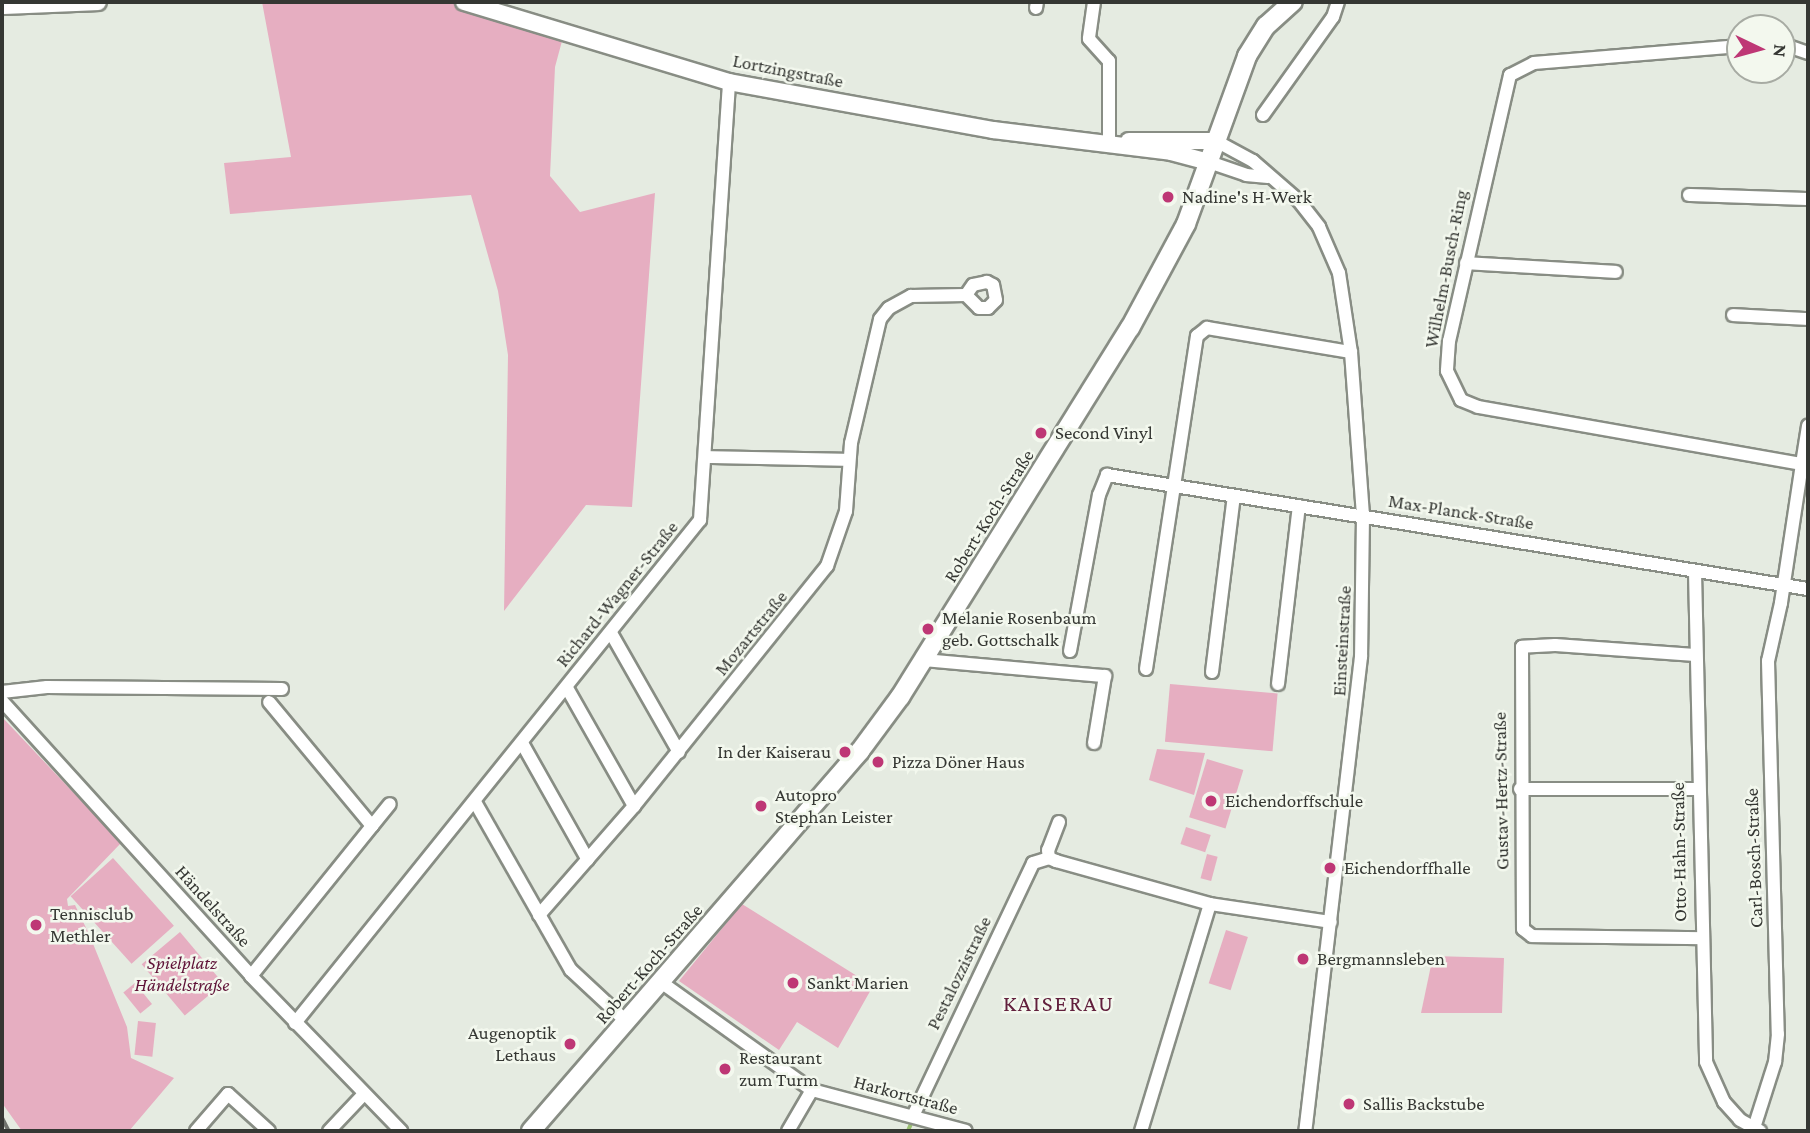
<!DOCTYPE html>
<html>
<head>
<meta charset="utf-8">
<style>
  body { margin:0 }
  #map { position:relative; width:1810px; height:1133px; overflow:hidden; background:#e5ebe1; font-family:"Crimson Pro",serif }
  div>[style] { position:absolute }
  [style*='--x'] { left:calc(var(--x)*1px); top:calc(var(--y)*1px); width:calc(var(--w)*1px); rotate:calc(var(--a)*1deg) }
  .green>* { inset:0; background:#e6aec1; transform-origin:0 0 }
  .stream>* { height:3.5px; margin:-1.75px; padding:0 1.75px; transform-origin:1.75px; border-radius:1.75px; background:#99bf70 }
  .roads { filter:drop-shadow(2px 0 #888d84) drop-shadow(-2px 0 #888d84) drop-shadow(0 2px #888d84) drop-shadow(0 -2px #888d84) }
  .minor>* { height:12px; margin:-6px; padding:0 6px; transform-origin:6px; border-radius:6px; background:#fff }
  .tertiary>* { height:16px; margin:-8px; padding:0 8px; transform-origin:8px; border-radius:8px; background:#fff }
  .secondary>* { height:18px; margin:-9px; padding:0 9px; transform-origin:9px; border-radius:9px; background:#fff }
  .rail>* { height:3.5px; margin:-1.75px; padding:0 1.75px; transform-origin:1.75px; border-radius:1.75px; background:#70736d }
  .dots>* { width:19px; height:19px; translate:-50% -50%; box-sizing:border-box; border:4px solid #f3f8ee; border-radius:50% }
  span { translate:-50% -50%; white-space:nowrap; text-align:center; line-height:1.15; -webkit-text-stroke:5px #f3f8ee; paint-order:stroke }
  .street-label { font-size:19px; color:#353733 }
  .poi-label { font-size:19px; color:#353733 }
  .left { translate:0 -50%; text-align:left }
  .right { translate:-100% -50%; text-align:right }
  .park-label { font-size:19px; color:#5f1237; font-style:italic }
  .quarter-label { font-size:23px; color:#62203d; letter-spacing:2px }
  .frame { position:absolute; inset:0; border:4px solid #353733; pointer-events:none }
  .north { position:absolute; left:1726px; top:14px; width:70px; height:70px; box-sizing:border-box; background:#f3f8ee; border:2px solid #a7aba3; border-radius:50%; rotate:95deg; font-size:19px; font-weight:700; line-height:28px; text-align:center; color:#353733 }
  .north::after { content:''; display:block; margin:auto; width:24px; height:32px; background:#be3775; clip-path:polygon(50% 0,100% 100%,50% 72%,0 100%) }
</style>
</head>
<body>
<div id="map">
  <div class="green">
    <i style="clip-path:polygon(262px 2px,451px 2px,562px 41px,555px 67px,550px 176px,580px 212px,655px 193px,632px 507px,586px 505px,504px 611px,508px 355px,498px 291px,471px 195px,230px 214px,224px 163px,291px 157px)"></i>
    <i style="left:1170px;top:684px;width:108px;height:58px;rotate:5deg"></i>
    <i style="clip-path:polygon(2px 717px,121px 843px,67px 899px,68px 906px,75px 905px,89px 934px,127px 1027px,131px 1058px,174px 1078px,129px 1131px,22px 1131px,2px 1103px)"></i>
    <i style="clip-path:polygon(1157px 749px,1205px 753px,1194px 795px,1149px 780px)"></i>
    <i style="left:1207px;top:759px;width:38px;height:61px;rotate:17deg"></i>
    <i style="left:1186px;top:827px;width:26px;height:18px;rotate:18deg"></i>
    <i style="left:1207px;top:854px;width:11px;height:25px;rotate:15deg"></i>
    <i style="left:113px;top:858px;width:91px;height:57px;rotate:48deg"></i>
    <i style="clip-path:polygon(742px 904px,873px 986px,838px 1048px,797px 1022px,779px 1050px,679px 981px)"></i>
    <i style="left:1226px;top:930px;width:23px;height:56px;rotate:18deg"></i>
    <i style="left:180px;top:932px;width:67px;height:50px;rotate:50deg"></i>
    <i style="clip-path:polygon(1433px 956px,1504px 958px,1502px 1013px,1421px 1013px)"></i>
    <i style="left:135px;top:983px;width:27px;height:15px;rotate:51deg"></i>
    <i style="left:138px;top:1021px;width:18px;height:34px;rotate:6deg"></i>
  </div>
  <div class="stream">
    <i style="--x:908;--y:1131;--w:8;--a:-67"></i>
  </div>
  <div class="roads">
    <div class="minor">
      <i style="--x:1094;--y:2;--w:37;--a:98"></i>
      <i style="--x:1089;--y:39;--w:30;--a:48"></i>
      <i style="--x:1109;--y:61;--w:83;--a:90"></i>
      <i style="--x:1036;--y:8;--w:6;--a:-81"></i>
      <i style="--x:1782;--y:44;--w:28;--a:19"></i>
      <i style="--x:1740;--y:46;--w:207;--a:175.3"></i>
      <i style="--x:1534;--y:63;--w:27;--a:153"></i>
      <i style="--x:1510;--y:75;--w:273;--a:102.9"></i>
      <i style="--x:1449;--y:341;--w:30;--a:94"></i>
      <i style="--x:1447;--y:371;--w:32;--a:64"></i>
      <i style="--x:1461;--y:400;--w:18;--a:22"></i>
      <i style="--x:1478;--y:407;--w:329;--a:10"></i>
      <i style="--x:1802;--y:464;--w:141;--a:98.6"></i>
      <i style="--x:1781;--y:603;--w:59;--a:102.6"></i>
      <i style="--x:1768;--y:661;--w:373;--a:88.5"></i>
      <i style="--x:1778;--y:1034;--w:28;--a:96"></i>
      <i style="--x:1775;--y:1062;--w:69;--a:107.7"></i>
      <i style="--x:1263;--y:115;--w:120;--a:-54.5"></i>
      <i style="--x:1333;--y:17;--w:16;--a:-72"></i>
      <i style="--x:1216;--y:141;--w:42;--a:28.4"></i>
      <i style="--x:1253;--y:161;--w:61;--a:41"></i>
      <i style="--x:1299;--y:201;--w:33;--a:52"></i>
      <i style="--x:1319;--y:227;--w:50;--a:66.5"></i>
      <i style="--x:1339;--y:273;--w:80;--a:81.4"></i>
      <i style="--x:1351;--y:352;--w:164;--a:85.8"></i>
      <i style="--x:1363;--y:516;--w:141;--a:90.8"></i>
      <i style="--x:1361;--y:657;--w:477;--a:96.7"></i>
      <i style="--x:1209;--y:162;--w:39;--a:19"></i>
      <i style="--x:1246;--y:175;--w:22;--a:5"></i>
      <i style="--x:1689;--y:195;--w:119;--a:1.9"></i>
      <i style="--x:1466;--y:263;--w:150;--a:3.4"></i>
      <i style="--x:1733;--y:315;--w:75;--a:3.1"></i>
      <i style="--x:706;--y:457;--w:143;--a:1.2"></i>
      <i style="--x:1802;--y:464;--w:39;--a:-81"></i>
      <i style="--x:1695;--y:572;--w:490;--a:88.7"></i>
      <i style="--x:1706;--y:1062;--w:44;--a:65.8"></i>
      <i style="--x:1724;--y:1102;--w:24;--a:48"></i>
      <i style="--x:1740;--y:1120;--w:23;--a:29"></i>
      <i style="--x:611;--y:633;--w:137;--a:60.3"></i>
      <i style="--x:1070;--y:651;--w:159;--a:-79.5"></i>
      <i style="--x:1099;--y:495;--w:22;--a:-68"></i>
      <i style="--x:1107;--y:475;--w:710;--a:9.24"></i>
      <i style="--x:1695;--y:655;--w:140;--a:-175.9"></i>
      <i style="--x:1555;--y:645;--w:33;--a:177"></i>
      <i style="--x:1522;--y:647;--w:282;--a:89.8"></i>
      <i style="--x:1523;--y:929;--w:11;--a:38"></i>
      <i style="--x:1532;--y:936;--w:168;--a:0.7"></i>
      <i style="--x:924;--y:660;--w:182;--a:5.1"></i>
      <i style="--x:1105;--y:676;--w:68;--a:99.3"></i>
      <i style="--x:1146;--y:669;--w:337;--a:-81.3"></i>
      <i style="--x:1197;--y:336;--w:13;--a:-39"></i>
      <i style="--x:1207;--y:328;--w:146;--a:9.5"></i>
      <i style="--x:1212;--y:672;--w:177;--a:-82.9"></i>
      <i style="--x:1278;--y:684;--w:179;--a:-83.3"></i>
      <i style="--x:567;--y:688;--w:136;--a:60.4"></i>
      <i style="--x:2;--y:692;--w:45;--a:-6.3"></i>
      <i style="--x:47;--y:687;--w:235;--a:0.5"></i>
      <i style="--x:2;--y:701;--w:371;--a:47.8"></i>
      <i style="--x:251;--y:976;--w:216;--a:45.9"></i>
      <i style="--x:522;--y:743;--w:134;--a:60.6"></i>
      <i style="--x:1520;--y:789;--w:177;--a:0"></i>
      <i style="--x:475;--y:802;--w:193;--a:60.3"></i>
      <i style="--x:571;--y:970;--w:76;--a:42.9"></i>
      <i style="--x:1059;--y:822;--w:30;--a:111"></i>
      <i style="--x:1048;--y:850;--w:8;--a:83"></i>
      <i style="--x:1049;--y:858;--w:8;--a:23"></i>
      <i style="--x:1056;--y:861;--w:160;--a:15.6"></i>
      <i style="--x:1210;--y:904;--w:122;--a:8.5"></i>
      <i style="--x:372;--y:826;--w:28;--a:-51"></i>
      <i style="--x:539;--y:915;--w:145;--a:-48.9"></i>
      <i style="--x:634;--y:806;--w:308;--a:-51.2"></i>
      <i style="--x:827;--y:566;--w:58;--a:-70.9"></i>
      <i style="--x:846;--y:511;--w:68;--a:-85.8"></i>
      <i style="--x:851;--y:443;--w:127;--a:-76.8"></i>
      <i style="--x:880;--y:319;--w:14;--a:-51"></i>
      <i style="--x:889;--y:308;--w:25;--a:-29"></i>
      <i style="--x:911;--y:296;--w:55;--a:-1"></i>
      <i style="--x:966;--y:295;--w:18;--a:45"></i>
      <i style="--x:979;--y:308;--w:9;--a:0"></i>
      <i style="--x:988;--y:308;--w:11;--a:-45"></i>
      <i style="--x:996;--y:300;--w:15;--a:-101"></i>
      <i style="--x:993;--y:285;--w:7;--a:-153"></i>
      <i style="--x:987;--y:282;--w:14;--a:168"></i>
      <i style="--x:973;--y:285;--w:12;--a:125"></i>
      <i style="--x:251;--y:976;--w:193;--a:-51.1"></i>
      <i style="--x:372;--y:826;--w:161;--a:-129.7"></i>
      <i style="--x:661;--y:982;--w:186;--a:35.6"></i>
      <i style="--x:812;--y:1090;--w:159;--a:14.9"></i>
      <i style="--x:295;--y:1023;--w:646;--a:-51.16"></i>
      <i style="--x:700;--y:520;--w:439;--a:-86.2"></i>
      <i style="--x:913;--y:1116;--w:280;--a:-64.6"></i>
      <i style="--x:1033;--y:863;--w:17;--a:-17"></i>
      <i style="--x:196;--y:1131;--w:49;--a:-49.1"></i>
      <i style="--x:228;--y:1094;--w:55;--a:42.1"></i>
      <i style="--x:329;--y:1131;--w:50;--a:-46.6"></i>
      <i style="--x:788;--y:1131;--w:48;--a:-59.7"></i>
      <i style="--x:1141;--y:1131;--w:237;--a:-73.1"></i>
    </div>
    <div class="tertiary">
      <i style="--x:464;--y:2;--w:277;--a:16.8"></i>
      <i style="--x:729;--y:82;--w:268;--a:10.3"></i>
      <i style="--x:993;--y:130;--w:179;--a:7"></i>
      <i style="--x:1171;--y:152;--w:39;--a:15"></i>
      <i style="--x:2;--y:6;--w:96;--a:-2.4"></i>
      <i style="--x:1129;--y:141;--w:87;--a:0"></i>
    </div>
    <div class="secondary">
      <i style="--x:531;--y:1131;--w:503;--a:-49.11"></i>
      <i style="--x:860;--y:751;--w:67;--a:-53.5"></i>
      <i style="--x:900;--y:697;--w:435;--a:-58.1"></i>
      <i style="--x:1130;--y:328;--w:118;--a:-61.7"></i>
      <i style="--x:1186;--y:224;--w:179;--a:-70"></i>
      <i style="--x:1247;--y:56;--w:36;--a:-58"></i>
      <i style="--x:1266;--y:26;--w:36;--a:-42"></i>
    </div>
  </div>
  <div class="rail">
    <i style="--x:2;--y:1117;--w:16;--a:63"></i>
  </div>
  <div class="dots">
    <i style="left:1168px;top:197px;background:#be3775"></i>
    <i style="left:1041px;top:433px;background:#be3775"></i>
    <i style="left:928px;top:629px;background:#be3775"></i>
    <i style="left:845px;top:752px;background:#be3775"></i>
    <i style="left:878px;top:762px;background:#be3775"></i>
    <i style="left:1211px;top:801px;background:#be3775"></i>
    <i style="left:761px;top:806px;background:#be3775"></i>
    <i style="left:1330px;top:868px;background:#be3775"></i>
    <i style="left:36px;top:925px;background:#be3775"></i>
    <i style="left:1303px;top:959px;background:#be3775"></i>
    <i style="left:793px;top:983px;background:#be3775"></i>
    <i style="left:570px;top:1044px;background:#be3775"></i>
    <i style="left:725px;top:1069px;background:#be3775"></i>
    <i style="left:1349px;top:1104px;background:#be3775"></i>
  </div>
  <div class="street-label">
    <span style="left:788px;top:71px;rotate:11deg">Lortzingstraße</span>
    <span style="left:1446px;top:269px;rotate:-79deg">Wilhelm-Busch-Ring</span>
    <span style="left:1461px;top:512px;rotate:9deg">Max-Planck-Straße</span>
    <span style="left:989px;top:516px;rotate:-58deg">Robert-Koch-Straße</span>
    <span style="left:617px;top:594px;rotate:-51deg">Richard-Wagner-Straße</span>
    <span style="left:751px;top:633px;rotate:-51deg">Mozartstraße</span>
    <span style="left:1342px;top:641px;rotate:-87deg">Einsteinstraße</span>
    <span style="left:1501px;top:791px;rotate:-91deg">Gustav-Hertz-Straße</span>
    <span style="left:1679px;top:852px;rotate:-91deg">Otto-Hahn-Straße</span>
    <span style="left:1754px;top:858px;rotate:-92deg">Carl-Bosch-Straße</span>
    <span style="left:213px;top:906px;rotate:48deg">Händelstraße</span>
    <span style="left:649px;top:964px;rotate:-49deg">Robert-Koch-Straße</span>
    <span style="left:959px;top:973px;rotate:-64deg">Pestalozzistraße</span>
    <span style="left:906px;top:1095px;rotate:15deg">Harkortstraße</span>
  </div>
  <div class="poi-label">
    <span class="left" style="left:1182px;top:197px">Nadine's H-Werk</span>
    <span class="left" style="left:1055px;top:433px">Second Vinyl</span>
    <span class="left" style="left:942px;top:629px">Melanie Rosenbaum<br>geb. Gottschalk</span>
    <span class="right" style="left:831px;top:752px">In der Kaiserau</span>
    <span class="left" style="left:892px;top:762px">Pizza Döner Haus</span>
    <span class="left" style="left:775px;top:806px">Autopro<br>Stephan Leister</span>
    <span class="left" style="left:1225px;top:801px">Eichendorffschule</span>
    <span class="left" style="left:1344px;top:868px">Eichendorffhalle</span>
    <span class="left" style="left:50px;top:925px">Tennisclub<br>Methler</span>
    <span class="left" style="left:1317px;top:959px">Bergmannsleben</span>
    <span class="left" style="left:807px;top:983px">Sankt Marien</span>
    <span class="right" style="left:556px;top:1044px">Augenoptik<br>Lethaus</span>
    <span class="left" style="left:739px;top:1069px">Restaurant<br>zum Turm</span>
    <span class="left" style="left:1363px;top:1104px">Sallis Backstube</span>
  </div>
  <div class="park-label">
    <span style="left:182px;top:974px">Spielplatz<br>Händelstraße</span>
  </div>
  <div class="quarter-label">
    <span style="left:1059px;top:1003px">KAISERAU</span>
  </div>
  <div class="frame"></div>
  <div class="north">N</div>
</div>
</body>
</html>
